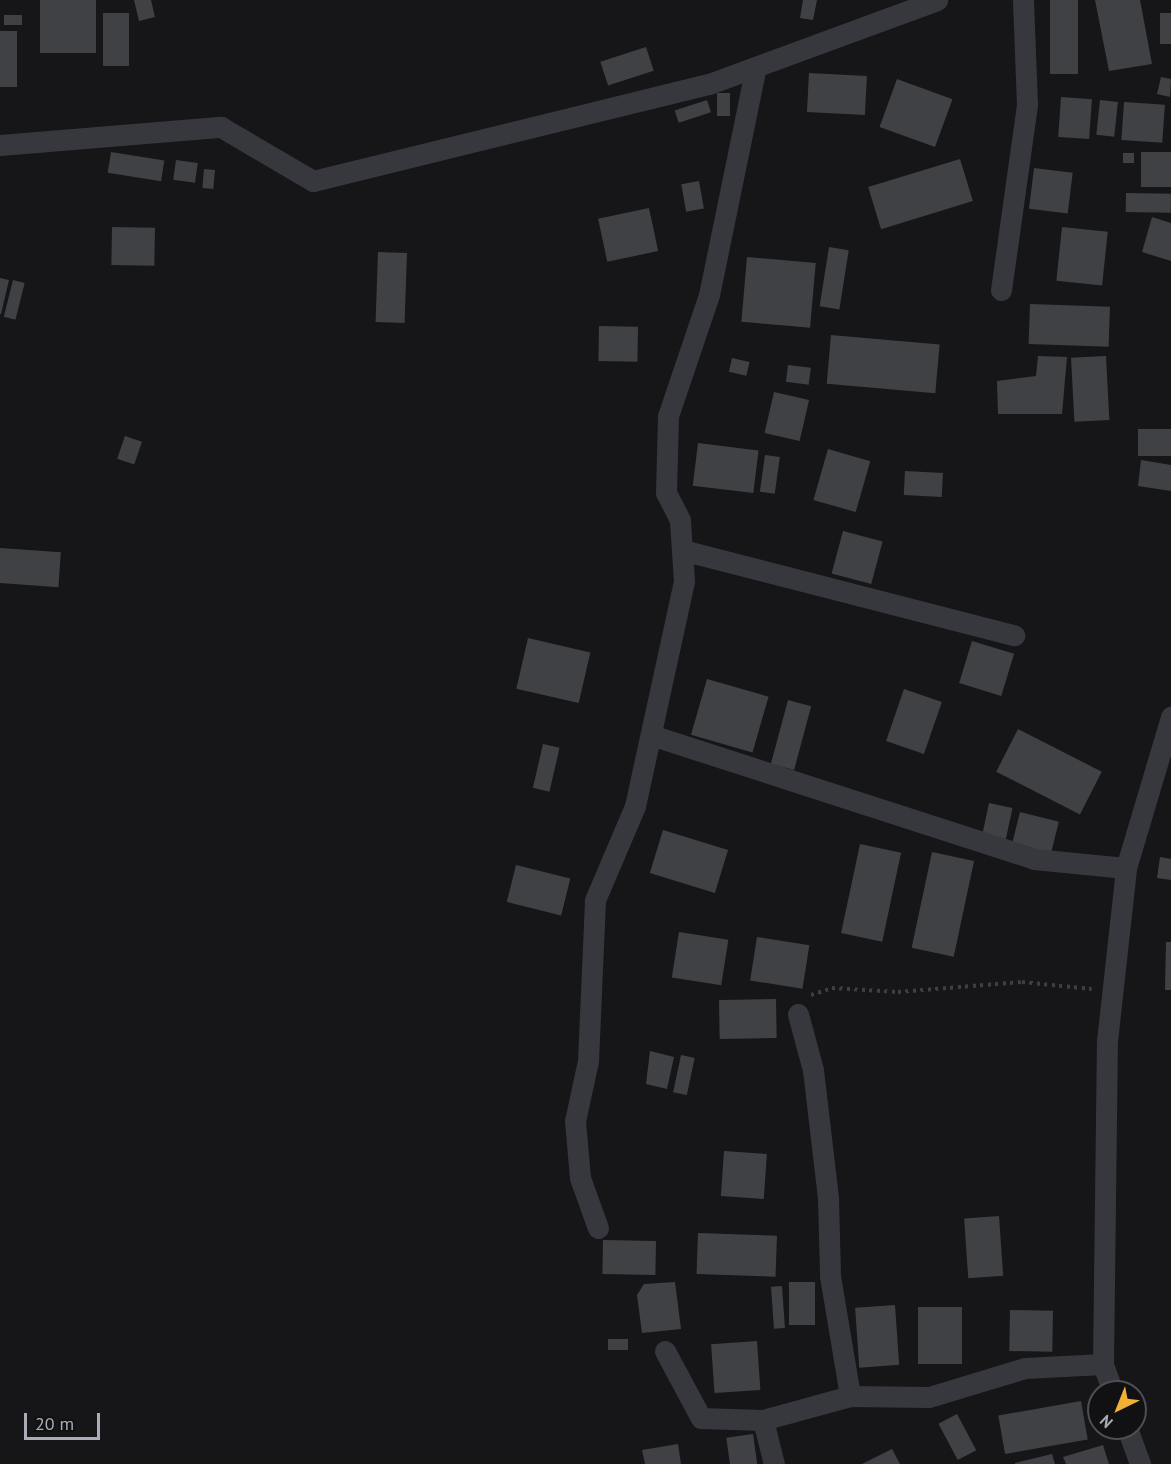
<!DOCTYPE html>
<html>
<head>
<meta charset="utf-8">
<style>
  body { margin:0 }
  #map { position:relative; width:1171px; height:1464px; overflow:hidden; background:#161618; font-family:"PT Sans",sans-serif }
  div>[style] { position:absolute }
  [style*='--x'] { left:calc(var(--x)*1px); top:calc(var(--y)*1px); width:calc(var(--w)*1px); rotate:calc(var(--a)*1deg) }
  .building>* { inset:0; background:#404145; transform-origin:0 0 }
  .path>* { height:4px; margin-top:-2px; transform-origin:0; background:repeating-linear-gradient(90deg,#3d3f44 0 3px,transparent 0 7.5px) }
  .minor>* { height:21px; margin:-10.5px; padding:0 10.5px; transform-origin:10.5px; border-radius:10.5px; background:#37383d }
  span { translate:-50% -50%; white-space:nowrap; text-align:center; line-height:1.15; -webkit-text-stroke:4.5px #111113; paint-order:stroke }
  .north { position:absolute; left:1087px; top:1380px; width:60px; height:60px; box-sizing:border-box; background:#111113; border:2px solid #4d4f55; border-radius:50%; rotate:223deg; font-size:16px; font-weight:700; line-height:24px; text-align:center; color:#a8adb8 }
  .north::after { content:''; display:block; margin:auto; width:21px; height:27px; background:#f2b134; clip-path:polygon(50% 0,100% 100%,50% 72%,0 100%) }
  .scale { position:absolute; left:24px; top:1413px; width:76px; height:27px; box-sizing:border-box; border:3px solid #a8adb8; border-top:0; padding-left:8px; font-size:18px; line-height:21px; white-space:nowrap; color:#a8adb8; -webkit-text-stroke:4px #111113; paint-order:stroke }
</style>
</head>
<body>
<div id="map">
  <div class="building">
    <i style="left:40px;top:0;width:56px;height:53px"></i>
    <i style="clip-path:polygon(134px 0,151px 0,155px 17px,139px 21px)"></i>
    <i style="clip-path:polygon(803px 0,817px 0,813px 20px,800px 18px)"></i>
    <i style="left:1050px;top:0;width:28px;height:74px"></i>
    <i style="clip-path:polygon(1095px 0,1140px 0,1152px 64px,1109px 71px)"></i>
    <i style="left:103px;top:13px;width:26px;height:53px"></i>
    <i style="left:1160px;top:13px;width:11px;height:31px"></i>
    <i style="left:4px;top:15px;width:18px;height:10px"></i>
    <i style="left:0;top:31px;width:17px;height:56px"></i>
    <i style="left:646px;top:47px;width:25px;height:48px;rotate:72deg"></i>
    <i style="left:809px;top:73px;width:58px;height:39px;rotate:3deg"></i>
    <i style="clip-path:polygon(1161px 77px,1171px 79px,1170px 97px,1157px 94px)"></i>
    <i style="left:897px;top:79px;width:59px;height:51px;rotate:20deg"></i>
    <i style="left:717px;top:93px;width:13px;height:23px"></i>
    <i style="left:1061px;top:97px;width:31px;height:40px;rotate:4deg"></i>
    <i style="left:707px;top:100px;width:13px;height:34px;rotate:72deg"></i>
    <i style="left:1100px;top:100px;width:18px;height:35px;rotate:6deg"></i>
    <i style="left:1124px;top:102px;width:41px;height:38px;rotate:4deg"></i>
    <i style="left:111px;top:152px;width:54px;height:21px;rotate:9deg"></i>
    <i style="left:1171px;top:152px;width:35px;height:30px;rotate:90deg"></i>
    <i style="left:1123px;top:153px;width:11px;height:10px"></i>
    <i style="left:960px;top:159px;width:44px;height:96px;rotate:73deg"></i>
    <i style="left:176px;top:160px;width:22px;height:20px;rotate:8deg"></i>
    <i style="left:1034px;top:168px;width:39px;height:41px;rotate:7deg"></i>
    <i style="left:204px;top:169px;width:11px;height:19px;rotate:5deg"></i>
    <i style="left:699px;top:181px;width:28px;height:18px;rotate:80deg"></i>
    <i style="left:1126px;top:193px;width:45px;height:19px;rotate:1deg"></i>
    <i style="left:649px;top:208px;width:44px;height:52px;rotate:78deg"></i>
    <i style="clip-path:polygon(1152px 217px,1171px 223px,1171px 261px,1142px 252px)"></i>
    <i style="left:112px;top:227px;width:43px;height:38px;rotate:1deg"></i>
    <i style="left:1062px;top:227px;width:46px;height:54px;rotate:6deg"></i>
    <i style="left:829px;top:247px;width:20px;height:60px;rotate:9deg"></i>
    <i style="left:378px;top:252px;width:29px;height:70px;rotate:2deg"></i>
    <i style="left:747px;top:257px;width:69px;height:65px;rotate:5deg"></i>
    <i style="clip-path:polygon(0 278px,9px 280px,1px 314px,0 314px)"></i>
    <i style="left:13px;top:280px;width:12px;height:38px;rotate:14deg"></i>
    <i style="left:1030px;top:304px;width:80px;height:40px;rotate:2deg"></i>
    <i style="left:599px;top:326px;width:39px;height:35px;rotate:1deg"></i>
    <i style="left:831px;top:335px;width:109px;height:49px;rotate:5deg"></i>
    <i style="clip-path:polygon(1038px 356px,1067px 357px,1062px 414px,998px 414px,997px 381px,1036px 376px)"></i>
    <i style="left:1106px;top:356px;width:64px;height:35px;rotate:87deg"></i>
    <i style="left:732px;top:358px;width:18px;height:14px;rotate:13deg"></i>
    <i style="left:788px;top:365px;width:23px;height:17px;rotate:7deg"></i>
    <i style="left:774px;top:392px;width:36px;height:42px;rotate:13deg"></i>
    <i style="left:1138px;top:429px;width:33px;height:27px"></i>
    <i style="left:125px;top:436px;width:18px;height:24px;rotate:19deg"></i>
    <i style="left:698px;top:443px;width:61px;height:43px;rotate:7deg"></i>
    <i style="left:828px;top:449px;width:44px;height:53px;rotate:16deg"></i>
    <i style="left:765px;top:455px;width:15px;height:37px;rotate:8deg"></i>
    <i style="clip-path:polygon(1141px 460px,1171px 465px,1171px 491px,1138px 486px)"></i>
    <i style="left:905px;top:471px;width:38px;height:24px;rotate:3deg"></i>
    <i style="left:843px;top:531px;width:41px;height:44px;rotate:15deg"></i>
    <i style="left:0;top:548px;width:61px;height:35px;rotate:4deg"></i>
    <i style="left:528px;top:638px;width:64px;height:52px;rotate:13deg"></i>
    <i style="left:972px;top:641px;width:44px;height:44px;rotate:17deg"></i>
    <i style="left:707px;top:679px;width:64px;height:58px;rotate:16deg"></i>
    <i style="left:904px;top:689px;width:40px;height:55px;rotate:19deg"></i>
    <i style="left:788px;top:700px;width:24px;height:66px;rotate:15deg"></i>
    <i style="left:1018px;top:729px;width:94px;height:48px;rotate:27deg"></i>
    <i style="left:543px;top:744px;width:17px;height:45px;rotate:13deg"></i>
    <i style="left:989px;top:803px;width:24px;height:34px;rotate:12deg"></i>
    <i style="left:1020px;top:812px;width:40px;height:34px;rotate:14deg"></i>
    <i style="left:663px;top:830px;width:68px;height:45px;rotate:17deg"></i>
    <i style="left:860px;top:844px;width:42px;height:91px;rotate:12deg"></i>
    <i style="left:932px;top:852px;width:43px;height:98px;rotate:12deg"></i>
    <i style="clip-path:polygon(1160px 857px,1171px 859px,1171px 880px,1157px 878px)"></i>
    <i style="left:516px;top:865px;width:56px;height:38px;rotate:14deg"></i>
    <i style="left:679px;top:932px;width:50px;height:46px;rotate:9deg"></i>
    <i style="left:757px;top:937px;width:53px;height:44px;rotate:9deg"></i>
    <i style="clip-path:polygon(1166px 942px,1171px 942px,1171px 990px,1165px 990px)"></i>
    <i style="left:776px;top:999px;width:39px;height:57px;rotate:89deg"></i>
    <i style="clip-path:polygon(650px 1051px,674px 1057px,667px 1089px,646px 1084px)"></i>
    <i style="left:681px;top:1055px;width:14px;height:38px;rotate:12deg"></i>
    <i style="left:724px;top:1151px;width:43px;height:45px;rotate:4deg"></i>
    <i style="left:999px;top:1216px;width:60px;height:35px;rotate:86deg"></i>
    <i style="left:698px;top:1233px;width:79px;height:41px;rotate:2deg"></i>
    <i style="left:603px;top:1240px;width:53px;height:34px;rotate:1deg"></i>
    <i style="clip-path:polygon(675px 1282px,681px 1329px,642px 1333px,637px 1295px,644px 1284px)"></i>
    <i style="left:815px;top:1282px;width:43px;height:26px;rotate:90deg"></i>
    <i style="left:782px;top:1286px;width:42px;height:11px;rotate:86deg"></i>
    <i style="left:895px;top:1305px;width:60px;height:40px;rotate:86deg"></i>
    <i style="left:918px;top:1307px;width:44px;height:57px"></i>
    <i style="left:1010px;top:1310px;width:43px;height:41px;rotate:1deg"></i>
    <i style="left:608px;top:1339px;width:20px;height:11px"></i>
    <i style="left:757px;top:1341px;width:49px;height:46px;rotate:86deg"></i>
    <i style="left:1081px;top:1401px;width:39px;height:84px;rotate:80deg"></i>
    <i style="left:957px;top:1414px;width:41px;height:21px;rotate:62deg"></i>
    <i style="left:753px;top:1434px;width:30px;height:27px;rotate:82deg"></i>
    <i style="clip-path:polygon(678px 1444px,681px 1464px,645px 1464px,642px 1450px)"></i>
    <i style="clip-path:polygon(1103px 1445px,1109px 1464px,1066px 1464px,1063px 1457px)"></i>
    <i style="clip-path:polygon(892px 1449px,900px 1464px,862px 1464px)"></i>
    <i style="clip-path:polygon(1052px 1454px,1055px 1464px,1015px 1464px,1015px 1463px)"></i>
  </div>
  <div class="path">
    <i style="--x:811;--y:995;--w:22;--a:-18"></i>
    <i style="--x:832;--y:988;--w:66;--a:3.5"></i>
    <i style="--x:898;--y:992;--w:124;--a:-4.6"></i>
    <i style="--x:1022;--y:982;--w:70;--a:5.7"></i>
  </div>
  <div class="minor">
    <i style="--x:0;--y:145;--w:222;--a:-4.7"></i>
    <i style="--x:221;--y:127;--w:107;--a:30.4"></i>
    <i style="--x:313;--y:181;--w:408;--a:-13.8"></i>
    <i style="--x:709;--y:84;--w:243;--a:-20.2"></i>
    <i style="--x:1001;--y:290;--w:187;--a:-82"></i>
    <i style="--x:1027;--y:105;--w:105;--a:-92.2"></i>
    <i style="--x:686;--y:551;--w:339;--a:14.4"></i>
    <i style="--x:651;--y:735;--w:403;--a:17.9"></i>
    <i style="--x:1034;--y:859;--w:92;--a:5.6"></i>
    <i style="--x:798;--y:1014;--w:58;--a:75"></i>
    <i style="--x:813;--y:1070;--w:129;--a:83.3"></i>
    <i style="--x:828;--y:1198;--w:78;--a:88.5"></i>
    <i style="--x:830;--y:1276;--w:122;--a:80.5"></i>
    <i style="--x:598;--y:1228;--w:53;--a:-109.8"></i>
    <i style="--x:580;--y:1178;--w:57;--a:-95"></i>
    <i style="--x:575;--y:1121;--w:61;--a:-77.8"></i>
    <i style="--x:588;--y:1061;--w:161;--a:-87.5"></i>
    <i style="--x:595;--y:900;--w:102;--a:-66.9"></i>
    <i style="--x:635;--y:806;--w:230;--a:-77.7"></i>
    <i style="--x:684;--y:581;--w:61;--a:-93.8"></i>
    <i style="--x:680;--y:520;--w:30;--a:-117"></i>
    <i style="--x:666;--y:493;--w:77;--a:-88.5"></i>
    <i style="--x:668;--y:416;--w:128;--a:-71.3"></i>
    <i style="--x:709;--y:295;--w:233;--a:-78.4"></i>
    <i style="--x:665;--y:1351;--w:76;--a:61.8"></i>
    <i style="--x:701;--y:1418;--w:62;--a:1.8"></i>
    <i style="--x:763;--y:1420;--w:90;--a:-15.4"></i>
    <i style="--x:850;--y:1396;--w:79;--a:0.7"></i>
    <i style="--x:929;--y:1397;--w:100;--a:-16.8"></i>
    <i style="--x:1025;--y:1368;--w:78;--a:-2.9"></i>
    <i style="--x:1113;--y:1392;--w:30;--a:-110"></i>
    <i style="--x:1103;--y:1364;--w:323;--a:-89.3"></i>
    <i style="--x:1107;--y:1041;--w:174;--a:-83.7"></i>
    <i style="--x:1126;--y:868;--w:158;--a:-73.4"></i>
    <i style="--x:763;--y:1420;--w:45;--a:76"></i>
    <i style="--x:1127;--y:1428;--w:38;--a:70"></i>
  </div>
  <div class="north">N</div>
  <div class="scale">20 m</div>
</div>
</body>
</html>
